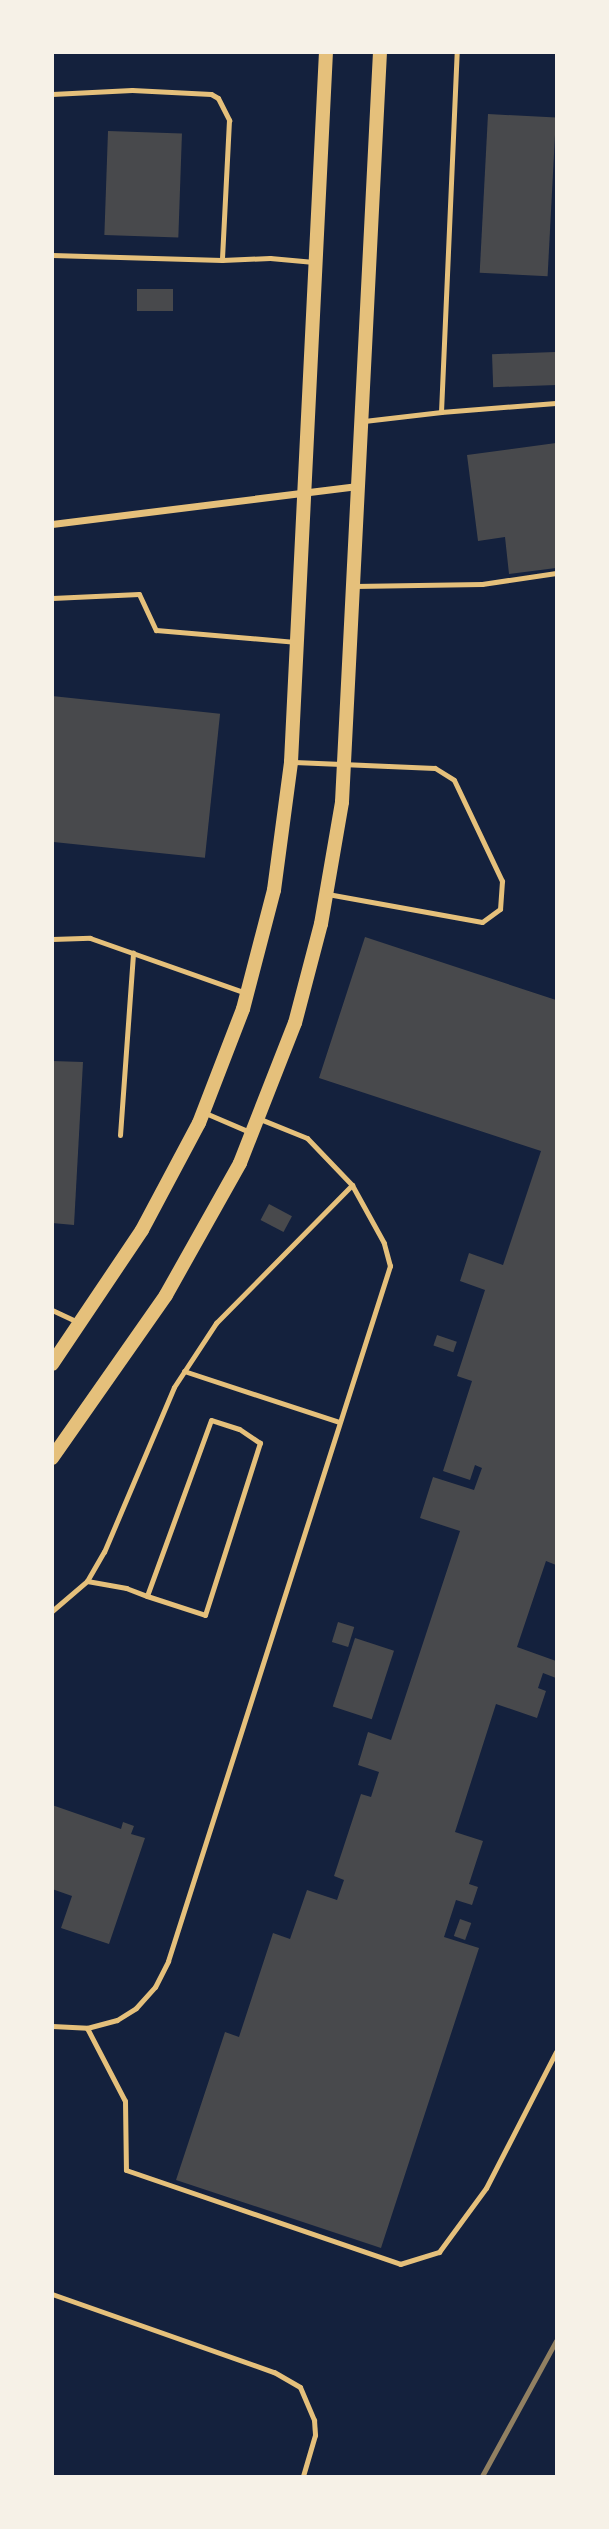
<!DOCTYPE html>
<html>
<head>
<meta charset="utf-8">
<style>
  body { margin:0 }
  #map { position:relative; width:609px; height:2529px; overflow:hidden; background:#14213d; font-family:Ubuntu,sans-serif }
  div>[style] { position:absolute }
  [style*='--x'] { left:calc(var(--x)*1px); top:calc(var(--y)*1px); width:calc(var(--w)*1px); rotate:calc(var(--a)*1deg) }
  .building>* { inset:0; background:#48494c; transform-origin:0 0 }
  .service>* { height:5px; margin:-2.5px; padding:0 2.5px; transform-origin:2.5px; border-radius:2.5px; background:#e5c07b }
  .minor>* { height:7px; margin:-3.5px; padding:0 3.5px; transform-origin:3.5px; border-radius:3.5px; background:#e5c07b }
  .secondary>* { height:14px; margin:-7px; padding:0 7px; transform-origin:7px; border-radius:7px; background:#e5c07b }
  .rail>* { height:5px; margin:-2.5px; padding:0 2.5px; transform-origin:2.5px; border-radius:2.5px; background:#918062 }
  span { translate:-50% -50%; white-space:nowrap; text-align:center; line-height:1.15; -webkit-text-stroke:7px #f6f1e7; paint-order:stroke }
  .frame { position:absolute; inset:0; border:54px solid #f6f1e7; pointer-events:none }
</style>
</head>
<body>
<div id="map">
  <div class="building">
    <i style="left:488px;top:114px;width:68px;height:159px;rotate:3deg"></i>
    <i style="left:108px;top:131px;width:74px;height:104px;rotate:2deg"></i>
    <i style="left:137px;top:289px;width:36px;height:22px"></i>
    <i style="left:555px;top:352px;width:33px;height:63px;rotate:88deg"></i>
    <i style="clip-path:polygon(556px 443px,556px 568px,509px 574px,505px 537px,478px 541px,467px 455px)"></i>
    <i style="left:52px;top:696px;width:169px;height:145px;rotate:6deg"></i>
    <i style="clip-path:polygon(365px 937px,556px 1000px,556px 1565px,546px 1561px,517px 1647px,556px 1661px,556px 1678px,543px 1673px,538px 1688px,546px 1691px,537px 1718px,496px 1704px,455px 1832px,483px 1841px,469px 1884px,478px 1887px,472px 1905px,456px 1900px,444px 1937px,479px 1948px,381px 2248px,176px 2180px,225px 2032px,239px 2037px,273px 1933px,290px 1939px,307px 1890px,337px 1900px,344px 1880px,334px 1876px,361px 1794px,371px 1797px,379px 1772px,358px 1765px,368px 1732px,391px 1740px,460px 1531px,420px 1518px,433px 1477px,474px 1490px,482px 1468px,475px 1465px,470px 1480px,443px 1471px,472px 1381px,457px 1376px,485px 1290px,460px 1281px,469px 1253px,503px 1265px,541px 1151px,319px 1078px)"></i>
    <i style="clip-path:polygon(52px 1061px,83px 1062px,74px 1225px,52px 1223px)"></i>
    <i style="left:269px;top:1204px;width:26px;height:18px;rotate:28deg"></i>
    <i style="left:437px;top:1335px;width:21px;height:11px;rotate:19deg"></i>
    <i style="left:338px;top:1622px;width:17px;height:21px;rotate:17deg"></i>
    <i style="left:355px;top:1638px;width:41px;height:72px;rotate:18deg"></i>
    <i style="clip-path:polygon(52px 1805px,121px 1829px,123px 1822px,134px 1826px,131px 1834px,145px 1838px,109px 1944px,61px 1928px,72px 1896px,52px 1889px)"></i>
    <i style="left:460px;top:1919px;width:12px;height:18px;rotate:20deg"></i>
  </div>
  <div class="service">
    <i style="--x:52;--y:94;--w:80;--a:-2.9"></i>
    <i style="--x:132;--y:90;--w:79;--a:2.9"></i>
    <i style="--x:211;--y:94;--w:8;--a:30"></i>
    <i style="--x:218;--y:98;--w:25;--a:63"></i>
    <i style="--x:229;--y:120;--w:140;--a:92.9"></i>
    <i style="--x:222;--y:260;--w:48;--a:-2.4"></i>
    <i style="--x:270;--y:258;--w:44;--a:5.2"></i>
    <i style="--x:52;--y:255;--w:170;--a:1.7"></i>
    <i style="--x:441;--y:412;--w:115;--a:-4.5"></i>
    <i style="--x:364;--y:421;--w:78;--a:-6.7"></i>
    <i style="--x:441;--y:412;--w:360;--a:-87.5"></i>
    <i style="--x:354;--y:586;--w:128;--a:-0.9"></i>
    <i style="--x:482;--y:584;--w:75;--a:-8.5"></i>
    <i style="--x:52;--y:598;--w:87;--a:-2.6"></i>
    <i style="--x:139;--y:594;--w:40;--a:65"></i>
    <i style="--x:156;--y:630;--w:142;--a:4.9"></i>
    <i style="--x:294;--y:762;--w:141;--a:2.4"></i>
    <i style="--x:435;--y:768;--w:22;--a:32"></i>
    <i style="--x:454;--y:780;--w:112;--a:64.6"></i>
    <i style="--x:502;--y:881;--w:28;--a:94"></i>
    <i style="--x:500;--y:909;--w:22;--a:144"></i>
    <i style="--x:482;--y:922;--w:157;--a:-169.7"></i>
    <i style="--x:52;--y:939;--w:38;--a:-2"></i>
    <i style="--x:90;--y:938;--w:165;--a:19.4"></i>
    <i style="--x:203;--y:1112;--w:53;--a:23.2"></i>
    <i style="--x:120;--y:1135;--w:183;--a:-85.9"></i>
    <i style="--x:52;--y:1310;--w:29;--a:25"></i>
    <i style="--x:184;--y:1371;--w:163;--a:18.2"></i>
    <i style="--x:87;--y:1581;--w:40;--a:10"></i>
    <i style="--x:126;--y:1588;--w:22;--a:21"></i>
    <i style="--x:147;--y:1596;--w:61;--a:18.1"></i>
    <i style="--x:205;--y:1615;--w:181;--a:-72.3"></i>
    <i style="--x:260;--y:1443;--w:25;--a:-146"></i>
    <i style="--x:239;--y:1429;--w:29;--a:-162"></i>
    <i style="--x:211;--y:1420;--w:187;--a:110"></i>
    <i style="--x:52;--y:1611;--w:46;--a:-40.6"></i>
    <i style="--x:87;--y:1581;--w:34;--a:-60"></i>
    <i style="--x:104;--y:1552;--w:179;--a:-67"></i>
    <i style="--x:174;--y:1387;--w:77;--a:-56.7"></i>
    <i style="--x:216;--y:1323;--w:194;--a:-45.4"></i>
    <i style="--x:52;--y:2026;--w:35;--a:3"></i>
    <i style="--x:87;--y:2028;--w:31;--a:-15"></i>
    <i style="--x:117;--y:2020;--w:22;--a:-32"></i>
    <i style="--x:136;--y:2008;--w:28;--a:-48"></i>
    <i style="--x:155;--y:1987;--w:29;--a:-63"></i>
    <i style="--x:168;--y:1961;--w:730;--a:-72.29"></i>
    <i style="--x:390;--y:1266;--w:24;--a:-105"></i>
    <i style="--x:384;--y:1243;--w:66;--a:-118.9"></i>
    <i style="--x:352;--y:1185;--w:65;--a:-133.8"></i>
    <i style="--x:307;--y:1138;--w:51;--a:-158"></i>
    <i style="--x:87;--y:2028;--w:82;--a:62.5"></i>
    <i style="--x:125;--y:2101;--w:69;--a:89.2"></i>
    <i style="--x:126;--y:2170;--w:290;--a:18.9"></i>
    <i style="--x:400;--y:2264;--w:41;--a:-17.1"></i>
    <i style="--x:439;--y:2252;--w:79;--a:-53.7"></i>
    <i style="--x:486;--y:2188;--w:153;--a:-62.8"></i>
    <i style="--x:52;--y:2294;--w:235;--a:19.4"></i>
    <i style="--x:274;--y:2372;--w:30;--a:30"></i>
    <i style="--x:300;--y:2387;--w:36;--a:67"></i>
    <i style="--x:314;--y:2420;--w:15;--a:86"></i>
    <i style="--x:315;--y:2435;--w:43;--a:106.3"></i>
  </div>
  <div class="minor">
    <i style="--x:52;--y:524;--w:308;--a:-7.1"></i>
  </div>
  <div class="secondary">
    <i style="--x:52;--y:1364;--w:161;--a:-56.1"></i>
    <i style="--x:142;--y:1230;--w:121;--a:-62"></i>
    <i style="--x:199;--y:1123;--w:122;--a:-68.9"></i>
    <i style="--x:243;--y:1009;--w:123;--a:-75.4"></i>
    <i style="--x:274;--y:890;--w:129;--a:-82.4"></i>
    <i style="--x:291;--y:762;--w:711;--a:-87.18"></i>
    <i style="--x:52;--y:1458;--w:199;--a:-55"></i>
    <i style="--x:166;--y:1295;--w:151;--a:-60.7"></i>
    <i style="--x:240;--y:1163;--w:150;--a:-68.6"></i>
    <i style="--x:295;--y:1023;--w:102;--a:-75.3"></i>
    <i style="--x:321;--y:924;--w:124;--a:-80.2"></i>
    <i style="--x:342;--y:802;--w:751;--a:-87.1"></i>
  </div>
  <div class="rail">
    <i style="--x:482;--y:2476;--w:154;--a:-61.3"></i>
  </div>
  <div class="frame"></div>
</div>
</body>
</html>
